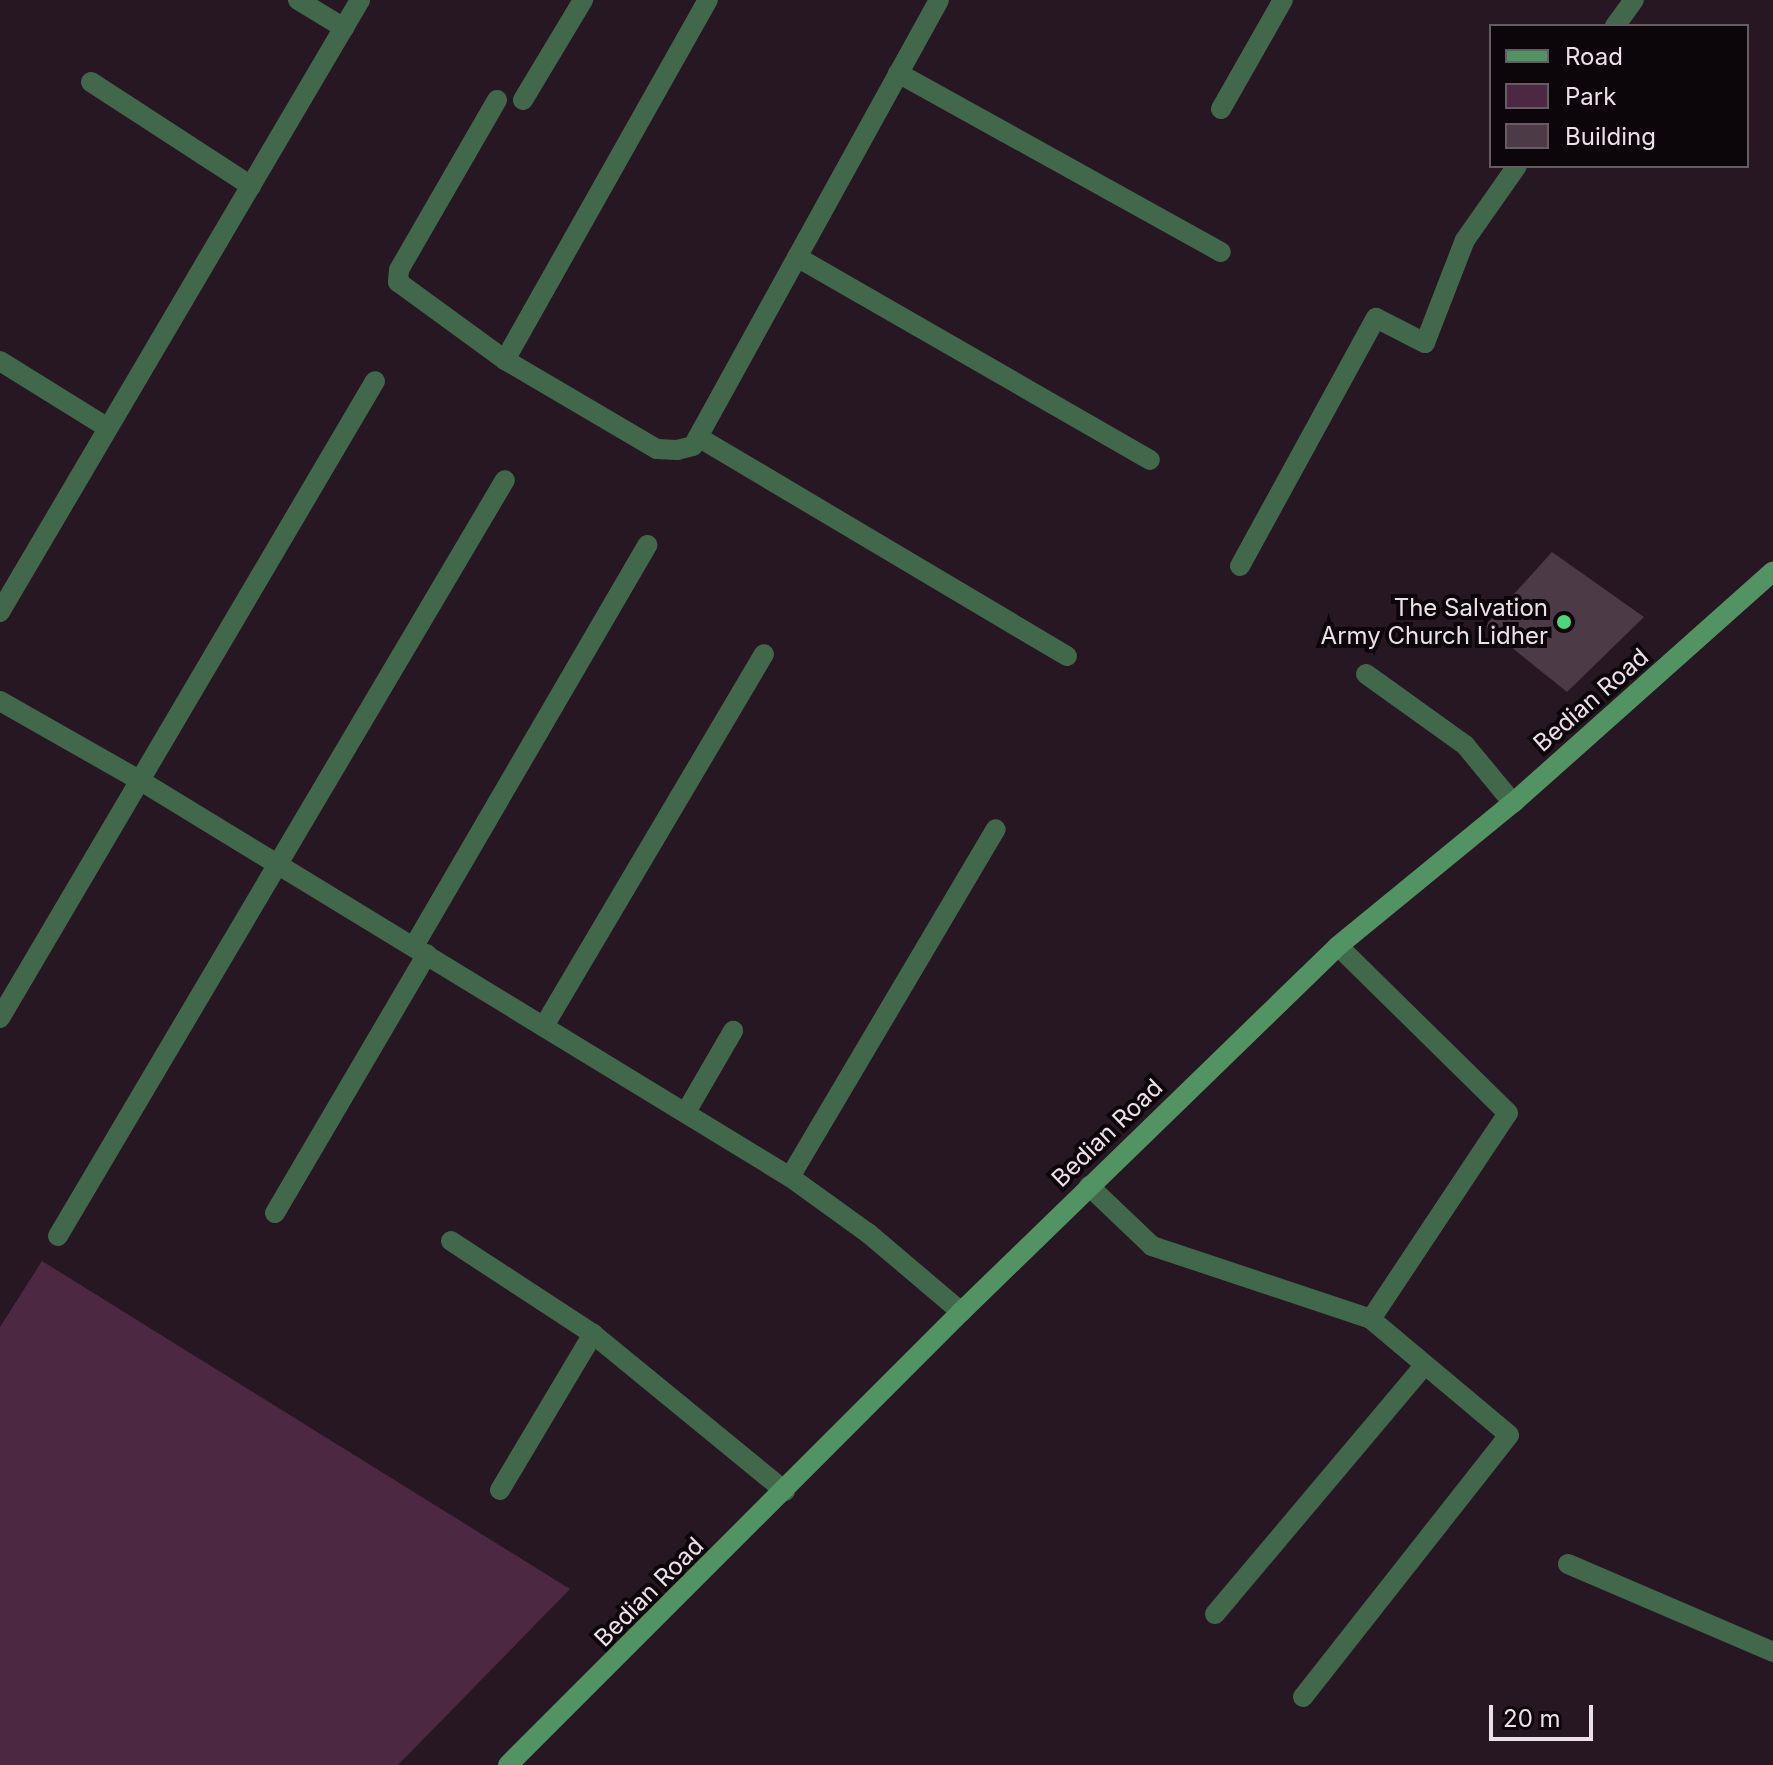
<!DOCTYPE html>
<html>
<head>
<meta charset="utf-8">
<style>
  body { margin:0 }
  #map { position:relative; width:1773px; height:1765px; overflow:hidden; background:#271722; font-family:Inter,sans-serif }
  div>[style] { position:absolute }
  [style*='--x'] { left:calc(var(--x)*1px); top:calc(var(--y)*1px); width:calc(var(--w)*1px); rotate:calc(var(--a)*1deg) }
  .green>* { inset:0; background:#4c2842 }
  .building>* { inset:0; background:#4c3a46 }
  .minor>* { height:20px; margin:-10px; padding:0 10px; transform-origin:10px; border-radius:10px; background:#41684a }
  .secondary>* { height:20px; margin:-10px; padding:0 10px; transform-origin:10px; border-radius:10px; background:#529363 }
  .dots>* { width:22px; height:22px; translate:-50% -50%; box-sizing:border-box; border:4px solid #0c0509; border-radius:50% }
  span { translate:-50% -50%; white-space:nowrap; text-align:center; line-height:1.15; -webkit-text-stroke:8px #0c0509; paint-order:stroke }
  .poi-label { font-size:24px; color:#ece0e8 }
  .right { translate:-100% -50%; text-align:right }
  .street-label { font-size:24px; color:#ece0e8 }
  .legend { position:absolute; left:1489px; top:24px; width:260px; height:144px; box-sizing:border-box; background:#0c0509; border:2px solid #665d62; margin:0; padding:10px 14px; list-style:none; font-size:24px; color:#ece0e8 }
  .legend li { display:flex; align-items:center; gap:16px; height:40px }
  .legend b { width:40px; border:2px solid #665d62 }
  .scale { position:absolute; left:1489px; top:1705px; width:104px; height:36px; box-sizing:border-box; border:4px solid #ece0e8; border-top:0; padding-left:10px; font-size:24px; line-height:28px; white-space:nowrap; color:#ece0e8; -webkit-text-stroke:6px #0c0509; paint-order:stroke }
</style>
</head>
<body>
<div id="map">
  <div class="green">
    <i style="clip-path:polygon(42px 1261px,570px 1589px,398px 1765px,0 1765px,0 1327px)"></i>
  </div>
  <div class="building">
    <i style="clip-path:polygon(1552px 552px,1644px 617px,1567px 692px,1485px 626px)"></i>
  </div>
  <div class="minor">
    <i style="--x:298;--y:0;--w:54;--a:31.3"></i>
    <i style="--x:1615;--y:26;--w:32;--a:-54"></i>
    <i style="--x:898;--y:73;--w:369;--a:29"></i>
    <i style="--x:91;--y:82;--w:191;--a:33"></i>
    <i style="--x:497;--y:100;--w:196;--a:120"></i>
    <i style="--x:399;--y:270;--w:12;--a:95"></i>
    <i style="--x:398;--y:282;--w:132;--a:36.1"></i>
    <i style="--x:505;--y:360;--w:176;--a:30.4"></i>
    <i style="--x:657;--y:449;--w:20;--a:3"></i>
    <i style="--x:677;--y:450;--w:16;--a:-14"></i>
    <i style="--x:693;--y:446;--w:509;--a:-61.12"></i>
    <i style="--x:523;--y:100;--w:117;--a:-59"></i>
    <i style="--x:1221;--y:109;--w:125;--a:-60.4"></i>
    <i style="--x:797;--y:257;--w:407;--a:29.9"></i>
    <i style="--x:505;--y:360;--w:413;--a:-60.6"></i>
    <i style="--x:0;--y:361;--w:127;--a:31.8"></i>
    <i style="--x:698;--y:437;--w:429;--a:30.7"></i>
    <i style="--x:1240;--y:566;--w:283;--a:-61.3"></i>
    <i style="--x:1376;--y:318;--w:55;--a:27"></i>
    <i style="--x:1425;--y:343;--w:110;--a:-68.8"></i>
    <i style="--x:1465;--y:240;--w:90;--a:-54.9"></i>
    <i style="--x:0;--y:612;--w:710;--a:-59.53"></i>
    <i style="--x:1366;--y:674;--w:122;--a:35.6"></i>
    <i style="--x:1465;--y:745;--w:75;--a:50.4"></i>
    <i style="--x:0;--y:701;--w:162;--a:29.6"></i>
    <i style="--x:141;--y:781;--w:760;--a:31.39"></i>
    <i style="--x:790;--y:1177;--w:96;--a:35.7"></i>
    <i style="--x:868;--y:1233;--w:122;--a:40.3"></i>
    <i style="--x:414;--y:946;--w:464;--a:-59.8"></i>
    <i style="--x:0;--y:1018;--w:739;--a:-59.51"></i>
    <i style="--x:544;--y:1026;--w:432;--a:-59.4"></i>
    <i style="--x:686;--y:1112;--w:94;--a:-59.9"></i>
    <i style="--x:790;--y:1177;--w:404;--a:-59.4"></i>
    <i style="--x:1089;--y:1186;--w:87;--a:43.6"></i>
    <i style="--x:1152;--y:1246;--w:231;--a:18.4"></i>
    <i style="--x:1371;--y:1319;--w:247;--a:-56.4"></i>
    <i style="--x:1508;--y:1113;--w:238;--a:-135.5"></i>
    <i style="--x:275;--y:1213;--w:300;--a:-59.6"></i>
    <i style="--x:58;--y:1236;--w:878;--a:-59.41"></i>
    <i style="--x:451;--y:1241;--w:170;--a:33.2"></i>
    <i style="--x:593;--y:1334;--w:248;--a:39.3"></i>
    <i style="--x:500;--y:1490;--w:182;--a:-59.2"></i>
    <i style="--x:1568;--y:1564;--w:223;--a:23.2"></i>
    <i style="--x:1215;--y:1614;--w:326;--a:-49.9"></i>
    <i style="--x:1303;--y:1697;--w:333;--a:-51.8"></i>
    <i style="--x:1509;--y:1435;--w:180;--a:-140"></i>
  </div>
  <div class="secondary">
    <i style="--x:508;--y:1765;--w:641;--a:-45"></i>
    <i style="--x:961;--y:1312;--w:525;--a:-44.15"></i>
    <i style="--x:1338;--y:946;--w:226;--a:-39.3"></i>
    <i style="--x:1513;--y:803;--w:348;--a:-41.7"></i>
  </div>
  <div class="dots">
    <i style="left:1564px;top:622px;background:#48d779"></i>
  </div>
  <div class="poi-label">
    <span class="right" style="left:1548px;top:622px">The Salvation<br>Army Church Lidher</span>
  </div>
  <div class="street-label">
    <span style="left:1591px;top:700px;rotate:-41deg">Bedian Road</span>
    <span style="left:1107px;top:1133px;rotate:-44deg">Bedian Road</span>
    <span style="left:649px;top:1592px;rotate:-45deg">Bedian Road</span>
  </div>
  <ul class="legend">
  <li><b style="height:10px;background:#529363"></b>Road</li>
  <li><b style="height:22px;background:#4c2842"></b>Park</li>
  <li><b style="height:22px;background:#4c3a46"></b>Building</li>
  </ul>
  <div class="scale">20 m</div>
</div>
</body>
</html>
